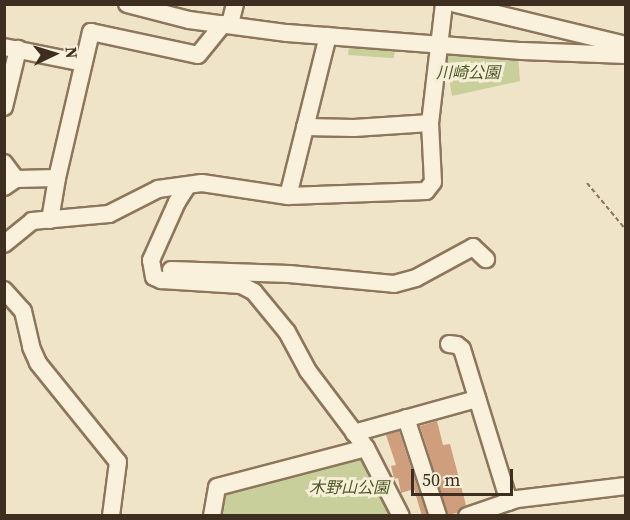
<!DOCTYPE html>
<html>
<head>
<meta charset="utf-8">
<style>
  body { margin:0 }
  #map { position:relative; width:630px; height:520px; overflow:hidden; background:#f0e4c8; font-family:"Source Serif 4","Noto Sans JP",serif }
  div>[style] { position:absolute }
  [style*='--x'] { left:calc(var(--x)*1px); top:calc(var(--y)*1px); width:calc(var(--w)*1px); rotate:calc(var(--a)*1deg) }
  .green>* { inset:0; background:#c9cf9b; transform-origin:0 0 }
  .building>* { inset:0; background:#cf9f7d }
  .path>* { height:2px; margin-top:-1px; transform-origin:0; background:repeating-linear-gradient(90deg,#8d765c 0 4.5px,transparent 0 7.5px) }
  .roads { filter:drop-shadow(2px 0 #8d765c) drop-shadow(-2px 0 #8d765c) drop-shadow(0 2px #8d765c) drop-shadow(0 -2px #8d765c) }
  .minor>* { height:16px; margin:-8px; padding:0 8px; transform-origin:8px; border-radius:8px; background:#faf1dc }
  span { translate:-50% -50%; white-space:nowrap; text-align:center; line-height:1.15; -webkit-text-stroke:6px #f7eed8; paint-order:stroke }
  .park-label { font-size:16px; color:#4d5a26; font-style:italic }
  .frame { position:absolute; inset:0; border:6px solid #3d2e20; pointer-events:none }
  .north { position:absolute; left:24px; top:24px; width:60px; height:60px; -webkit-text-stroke:4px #f7eed8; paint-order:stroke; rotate:86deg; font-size:16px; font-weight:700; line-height:24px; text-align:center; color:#3d2e20 }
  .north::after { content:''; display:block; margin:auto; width:21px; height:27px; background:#3d2e20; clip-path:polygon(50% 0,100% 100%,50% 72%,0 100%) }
  .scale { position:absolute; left:411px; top:469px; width:102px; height:27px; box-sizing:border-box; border:3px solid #3d2e20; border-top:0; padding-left:8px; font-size:18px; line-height:21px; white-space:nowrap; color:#3d2e20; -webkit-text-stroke:4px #f7eed8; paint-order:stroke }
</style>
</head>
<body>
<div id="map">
  <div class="green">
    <i style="left:349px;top:42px;width:46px;height:13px;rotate:4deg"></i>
    <i style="clip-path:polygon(445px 53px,518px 55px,520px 81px,452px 96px)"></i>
    <i style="clip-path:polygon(363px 453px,396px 516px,219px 516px,223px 491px)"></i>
  </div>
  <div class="building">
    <i style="clip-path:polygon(437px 421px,443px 445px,450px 444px,466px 505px,457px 513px,448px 515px,420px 426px)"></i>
    <i style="clip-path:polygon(399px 431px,427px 516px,422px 516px,414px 489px,401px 493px,398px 478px,394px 479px,391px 466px,396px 465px,386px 435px)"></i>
  </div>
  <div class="path">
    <i style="--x:587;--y:183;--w:61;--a:50.3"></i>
  </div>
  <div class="roads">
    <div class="minor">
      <i style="--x:127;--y:4;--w:64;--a:14.5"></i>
      <i style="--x:189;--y:20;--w:99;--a:7.6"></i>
      <i style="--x:287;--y:33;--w:236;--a:4.4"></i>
      <i style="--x:522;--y:51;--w:104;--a:2.2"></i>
      <i style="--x:456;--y:4;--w:175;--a:13.6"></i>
      <i style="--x:230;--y:24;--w:21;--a:-76"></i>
      <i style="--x:4;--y:47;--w:81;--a:11.4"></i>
      <i style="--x:4;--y:107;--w:60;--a:-76.4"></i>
      <i style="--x:305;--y:127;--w:49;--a:1.2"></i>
      <i style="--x:354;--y:128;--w:76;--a:-3.8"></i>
      <i style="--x:4;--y:163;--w:20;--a:53"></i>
      <i style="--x:188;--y:185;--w:20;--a:123"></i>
      <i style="--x:177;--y:202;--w:64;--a:114.1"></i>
      <i style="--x:151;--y:260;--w:17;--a:80"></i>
      <i style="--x:154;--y:277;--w:8;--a:23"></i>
      <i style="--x:161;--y:280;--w:80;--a:3.6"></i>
      <i style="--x:241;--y:285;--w:15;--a:28"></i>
      <i style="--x:254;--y:292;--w:52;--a:50.5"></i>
      <i style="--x:287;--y:332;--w:44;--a:61.7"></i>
      <i style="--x:308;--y:371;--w:96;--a:53"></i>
      <i style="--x:366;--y:448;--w:76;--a:62.8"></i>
      <i style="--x:4;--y:187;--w:14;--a:-34"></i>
      <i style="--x:16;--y:179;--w:41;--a:-1.4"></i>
      <i style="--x:57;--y:178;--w:150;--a:-76.9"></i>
      <i style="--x:91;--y:32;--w:109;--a:12.1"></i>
      <i style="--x:198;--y:55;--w:40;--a:-51"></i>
      <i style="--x:288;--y:196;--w:138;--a:-2.1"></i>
      <i style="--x:426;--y:191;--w:11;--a:-52"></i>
      <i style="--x:433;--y:182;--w:59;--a:-92.9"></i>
      <i style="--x:430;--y:123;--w:120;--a:-83.3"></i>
      <i style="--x:50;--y:220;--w:43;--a:-80.5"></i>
      <i style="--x:4;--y:244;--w:36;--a:-39"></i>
      <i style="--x:32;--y:221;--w:77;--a:-5.2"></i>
      <i style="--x:109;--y:214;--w:55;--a:-27"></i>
      <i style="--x:158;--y:189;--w:44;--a:-7.8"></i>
      <i style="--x:202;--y:183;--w:87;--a:8.6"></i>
      <i style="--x:288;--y:196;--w:165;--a:-76"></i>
      <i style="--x:171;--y:270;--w:118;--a:1.9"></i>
      <i style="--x:289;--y:274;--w:105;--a:5.4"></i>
      <i style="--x:394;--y:284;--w:23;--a:-15"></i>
      <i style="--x:416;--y:278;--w:65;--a:-28.5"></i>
      <i style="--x:473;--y:247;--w:18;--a:43"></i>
      <i style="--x:4;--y:290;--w:28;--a:48"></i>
      <i style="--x:23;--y:311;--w:37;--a:77"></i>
      <i style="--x:31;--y:347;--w:17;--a:66"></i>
      <i style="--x:38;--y:363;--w:127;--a:51.1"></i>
      <i style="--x:118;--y:462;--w:54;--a:97.4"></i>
      <i style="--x:449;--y:344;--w:8;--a:7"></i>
      <i style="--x:457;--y:345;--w:6;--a:39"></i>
      <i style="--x:462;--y:349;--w:160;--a:72.9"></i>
      <i style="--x:406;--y:418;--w:103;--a:71.9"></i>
      <i style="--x:354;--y:433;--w:128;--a:-15.5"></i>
      <i style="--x:212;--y:516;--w:29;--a:-80"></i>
      <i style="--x:217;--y:487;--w:154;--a:-14.7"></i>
      <i style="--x:467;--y:516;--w:53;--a:-18.8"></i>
      <i style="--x:517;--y:499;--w:110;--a:-6.8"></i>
    </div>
  </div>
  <div class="park-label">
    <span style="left:468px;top:72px">川崎公園</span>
    <span style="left:349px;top:487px">木野山公園</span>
  </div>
  <div class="frame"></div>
  <div class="north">N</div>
  <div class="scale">50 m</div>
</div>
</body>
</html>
